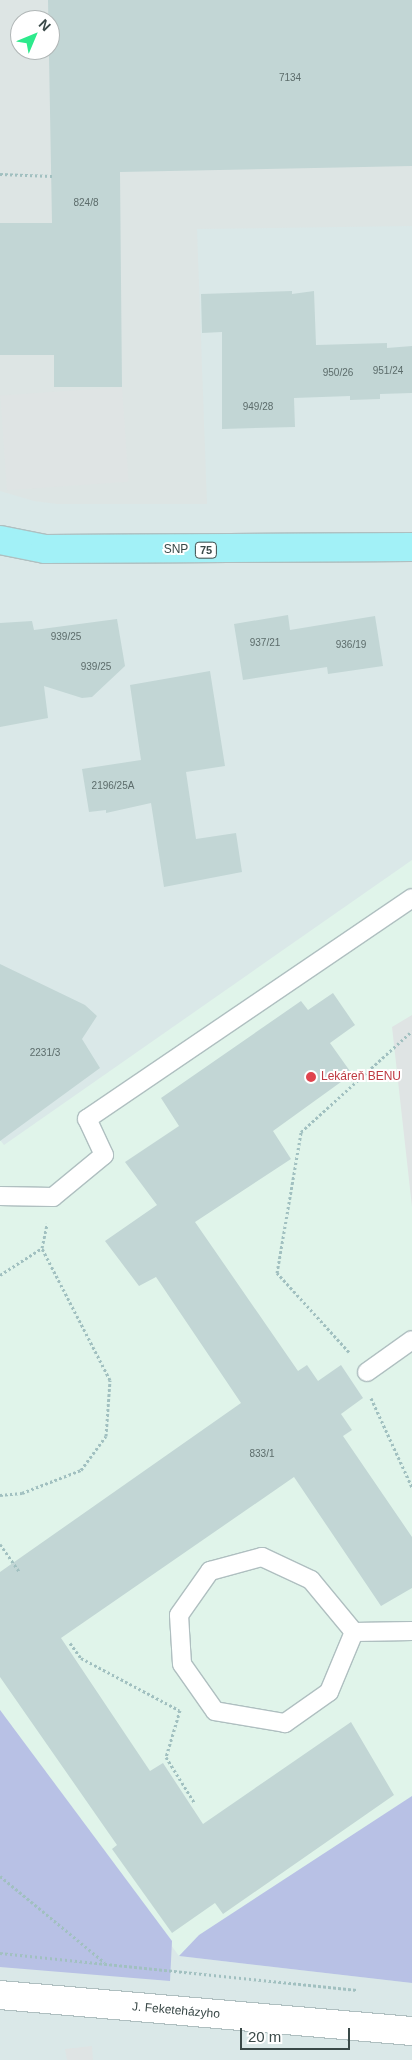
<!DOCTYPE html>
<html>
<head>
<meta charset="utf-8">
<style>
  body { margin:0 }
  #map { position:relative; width:412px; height:2060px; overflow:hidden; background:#ecf4f5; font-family:Helvetica,sans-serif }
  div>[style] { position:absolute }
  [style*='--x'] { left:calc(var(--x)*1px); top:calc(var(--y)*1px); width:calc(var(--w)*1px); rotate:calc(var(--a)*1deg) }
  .residential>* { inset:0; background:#dae8e8 }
  .industrial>* { inset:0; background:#dde5e4 }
  .medical>* { inset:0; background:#e0f4ea }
  .green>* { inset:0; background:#b8c1e5 }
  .parking>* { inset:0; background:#dfe4e4; transform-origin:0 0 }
  .building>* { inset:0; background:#c2d6d5 }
  .path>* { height:3px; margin-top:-1.5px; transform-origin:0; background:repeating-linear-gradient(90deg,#a1c0c0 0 2.5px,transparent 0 5px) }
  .roads { filter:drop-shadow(1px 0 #afbfc0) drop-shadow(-1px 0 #afbfc0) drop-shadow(0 1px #afbfc0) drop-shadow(0 -1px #afbfc0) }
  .service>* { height:18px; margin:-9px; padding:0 9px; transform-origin:9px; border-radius:9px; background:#fff }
  .minor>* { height:28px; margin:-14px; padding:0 14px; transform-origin:14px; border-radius:14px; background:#fff }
  .primary>* { height:28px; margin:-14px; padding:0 14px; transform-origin:14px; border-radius:14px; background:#a2f1f7 }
  .dots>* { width:14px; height:14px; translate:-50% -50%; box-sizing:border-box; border:2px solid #fff; border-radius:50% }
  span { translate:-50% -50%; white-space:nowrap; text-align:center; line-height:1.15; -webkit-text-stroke:4px #fff; paint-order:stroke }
  .number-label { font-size:10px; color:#5c6c6b }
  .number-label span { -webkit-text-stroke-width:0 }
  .shield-label span { padding:1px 4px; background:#fff; border:1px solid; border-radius:4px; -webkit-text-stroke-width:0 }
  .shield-label { font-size:11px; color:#3a4948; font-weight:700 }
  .street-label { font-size:12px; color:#3a4948 }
  .health-label { font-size:12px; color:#be3a42 }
  .left { translate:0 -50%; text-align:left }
  .north { position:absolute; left:10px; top:10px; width:50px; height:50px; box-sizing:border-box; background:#fff; border:1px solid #b0b6b6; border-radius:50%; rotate:45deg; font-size:14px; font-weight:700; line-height:20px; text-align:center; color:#3a4948 }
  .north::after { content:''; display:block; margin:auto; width:18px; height:22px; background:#2dea8c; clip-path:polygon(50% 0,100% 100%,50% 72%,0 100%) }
  .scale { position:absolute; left:240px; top:2028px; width:110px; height:22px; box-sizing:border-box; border:2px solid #3a4948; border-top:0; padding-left:6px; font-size:15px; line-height:18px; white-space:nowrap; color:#3a4948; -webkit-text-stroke:4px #fff; paint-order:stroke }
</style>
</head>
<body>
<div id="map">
  <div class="residential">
    <i style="clip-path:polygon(evenodd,0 0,412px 0,412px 2060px,0 2060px,0 0,20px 20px,50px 20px,50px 50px,20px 50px,20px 20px)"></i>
  </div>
  <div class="industrial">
    <i style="clip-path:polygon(evenodd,0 0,412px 0,412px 226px,197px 229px,207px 504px,57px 504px,34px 501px,0 491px,0 0,20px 20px,50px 20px,50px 50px,20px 50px,20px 20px)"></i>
  </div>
  <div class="medical">
    <i style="clip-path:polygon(412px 860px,412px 1983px,179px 1956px,0 1710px,0 1140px,4px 1145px)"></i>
  </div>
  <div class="green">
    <i style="clip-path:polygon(0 1710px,172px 1941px,170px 1981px,0 1967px)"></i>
    <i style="clip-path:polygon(412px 1796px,412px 1983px,179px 1956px,199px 1935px)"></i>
  </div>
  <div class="parking">
    <i style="left:122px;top:387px;width:95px;height:122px;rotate:86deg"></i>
    <i style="clip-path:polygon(412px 1015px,412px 1207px,392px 1027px)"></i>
    <i style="clip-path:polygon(92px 2046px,93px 2060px,67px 2060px,65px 2049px)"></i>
  </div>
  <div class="building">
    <i style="clip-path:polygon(48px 0,412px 0,412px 166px,120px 172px,122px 387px,54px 387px,54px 355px,0 355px,0 223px,52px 223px)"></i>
    <i style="clip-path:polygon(292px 291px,292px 294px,314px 291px,316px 345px,387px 343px,387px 348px,412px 346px,412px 393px,380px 394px,380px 399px,350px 400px,350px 396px,294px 398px,295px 427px,222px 429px,222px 332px,202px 333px,201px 294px)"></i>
    <i style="clip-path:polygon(288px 615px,290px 630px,375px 616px,383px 666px,328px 674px,327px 667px,243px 680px,234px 624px)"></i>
    <i style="clip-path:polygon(117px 619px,125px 666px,92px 697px,82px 698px,44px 686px,48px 718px,0 727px,0 623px,32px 621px,34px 630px)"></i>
    <i style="clip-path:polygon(210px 671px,225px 766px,186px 772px,196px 839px,236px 833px,242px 872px,164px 887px,151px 803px,106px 813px,106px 810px,89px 812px,82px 769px,141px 760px,130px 685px)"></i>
    <i style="clip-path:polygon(0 964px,85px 1005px,97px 1016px,82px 1039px,100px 1068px,0 1141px)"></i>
    <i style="clip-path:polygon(333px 993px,355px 1025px,330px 1043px,352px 1074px,273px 1131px,291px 1159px,195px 1222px,298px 1371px,307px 1365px,318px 1381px,341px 1365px,363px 1398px,341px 1414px,352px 1430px,343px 1436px,412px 1537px,412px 1588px,381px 1606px,294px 1477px,61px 1638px,150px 1771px,163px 1763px,203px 1824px,351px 1722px,394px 1795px,223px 1914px,215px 1903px,172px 1933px,112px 1849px,117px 1845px,0 1677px,0 1572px,241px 1403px,156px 1277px,139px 1286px,105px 1241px,157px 1205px,125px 1162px,179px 1126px,161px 1098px,301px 1001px,308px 1010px)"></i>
  </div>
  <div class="path">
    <i style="--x:0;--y:174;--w:52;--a:2.2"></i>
    <i style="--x:0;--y:1275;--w:50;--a:-32.7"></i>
    <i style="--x:42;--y:1248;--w:25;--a:-78"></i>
    <i style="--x:349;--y:1352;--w:107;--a:-132.3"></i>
    <i style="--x:277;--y:1273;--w:143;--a:-80.3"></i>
    <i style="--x:301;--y:1132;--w:150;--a:-42.3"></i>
    <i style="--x:371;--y:1398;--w:98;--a:65.3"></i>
    <i style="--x:0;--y:1495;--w:22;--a:-5"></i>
    <i style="--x:22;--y:1493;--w:63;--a:-21.3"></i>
    <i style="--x:81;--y:1470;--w:42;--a:-53.7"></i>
    <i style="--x:106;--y:1436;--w:56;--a:-85.9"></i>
    <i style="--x:110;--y:1380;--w:148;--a:-117.3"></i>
    <i style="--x:0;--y:1544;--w:33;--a:55"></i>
    <i style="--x:70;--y:1643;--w:19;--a:54"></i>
    <i style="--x:81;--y:1658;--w:111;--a:28"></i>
    <i style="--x:180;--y:1710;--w:49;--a:106.6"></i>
    <i style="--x:166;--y:1757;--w:53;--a:58.1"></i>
    <i style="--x:0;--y:1876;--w:136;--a:39.6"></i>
    <i style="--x:0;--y:1953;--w:359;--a:5.9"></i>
  </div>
  <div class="roads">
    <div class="service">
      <i style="--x:0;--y:1196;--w:53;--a:1.1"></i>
      <i style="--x:53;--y:1197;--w:66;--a:-39.5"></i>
      <i style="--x:104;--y:1155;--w:40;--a:-115"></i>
      <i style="--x:87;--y:1119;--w:393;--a:-34.2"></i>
      <i style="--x:367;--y:1372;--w:55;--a:-35.4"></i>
      <i style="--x:262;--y:1557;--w:54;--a:25.1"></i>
      <i style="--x:311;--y:1580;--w:67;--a:50.4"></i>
      <i style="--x:354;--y:1632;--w:65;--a:112.6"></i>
      <i style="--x:329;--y:1692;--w:54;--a:144.8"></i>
      <i style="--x:285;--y:1723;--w:71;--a:-170.3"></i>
      <i style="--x:215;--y:1711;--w:57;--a:-125.1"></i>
      <i style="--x:182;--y:1664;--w:49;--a:-93.5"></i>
      <i style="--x:179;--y:1615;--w:54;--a:-54.8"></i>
      <i style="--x:210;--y:1571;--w:54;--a:-15.1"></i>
      <i style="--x:354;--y:1632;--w:58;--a:-1"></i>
    </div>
    <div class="minor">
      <i style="--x:0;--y:1995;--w:414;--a:5"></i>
    </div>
    <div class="primary">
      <i style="--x:0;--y:540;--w:46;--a:11.3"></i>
      <i style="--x:45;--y:549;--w:367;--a:-0.3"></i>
    </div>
  </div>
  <div class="dots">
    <i style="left:311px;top:1077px;background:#e0444e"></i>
  </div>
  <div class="number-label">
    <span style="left:290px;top:78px">7134</span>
    <span style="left:86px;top:203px">824/8</span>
    <span style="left:388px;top:371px">951/24</span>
    <span style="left:338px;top:373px">950/26</span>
    <span style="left:258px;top:407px">949/28</span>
    <span style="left:66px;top:637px">939/25</span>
    <span style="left:265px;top:643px">937/21</span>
    <span style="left:351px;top:645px">936/19</span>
    <span style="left:96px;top:667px">939/25</span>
    <span style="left:113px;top:786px">2196/25A</span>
    <span style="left:45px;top:1053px">2231/3</span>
    <span style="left:262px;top:1454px">833/1</span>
  </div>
  <div class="shield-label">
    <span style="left:206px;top:550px">75</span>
  </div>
  <div class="street-label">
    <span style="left:176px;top:550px">SNP</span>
    <span style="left:176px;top:2011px;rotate:5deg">J. Feketeházyho</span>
  </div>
  <div class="health-label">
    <span class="left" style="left:321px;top:1077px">Lekáreň BENU</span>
  </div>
  <div class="north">N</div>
  <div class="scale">20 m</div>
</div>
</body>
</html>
